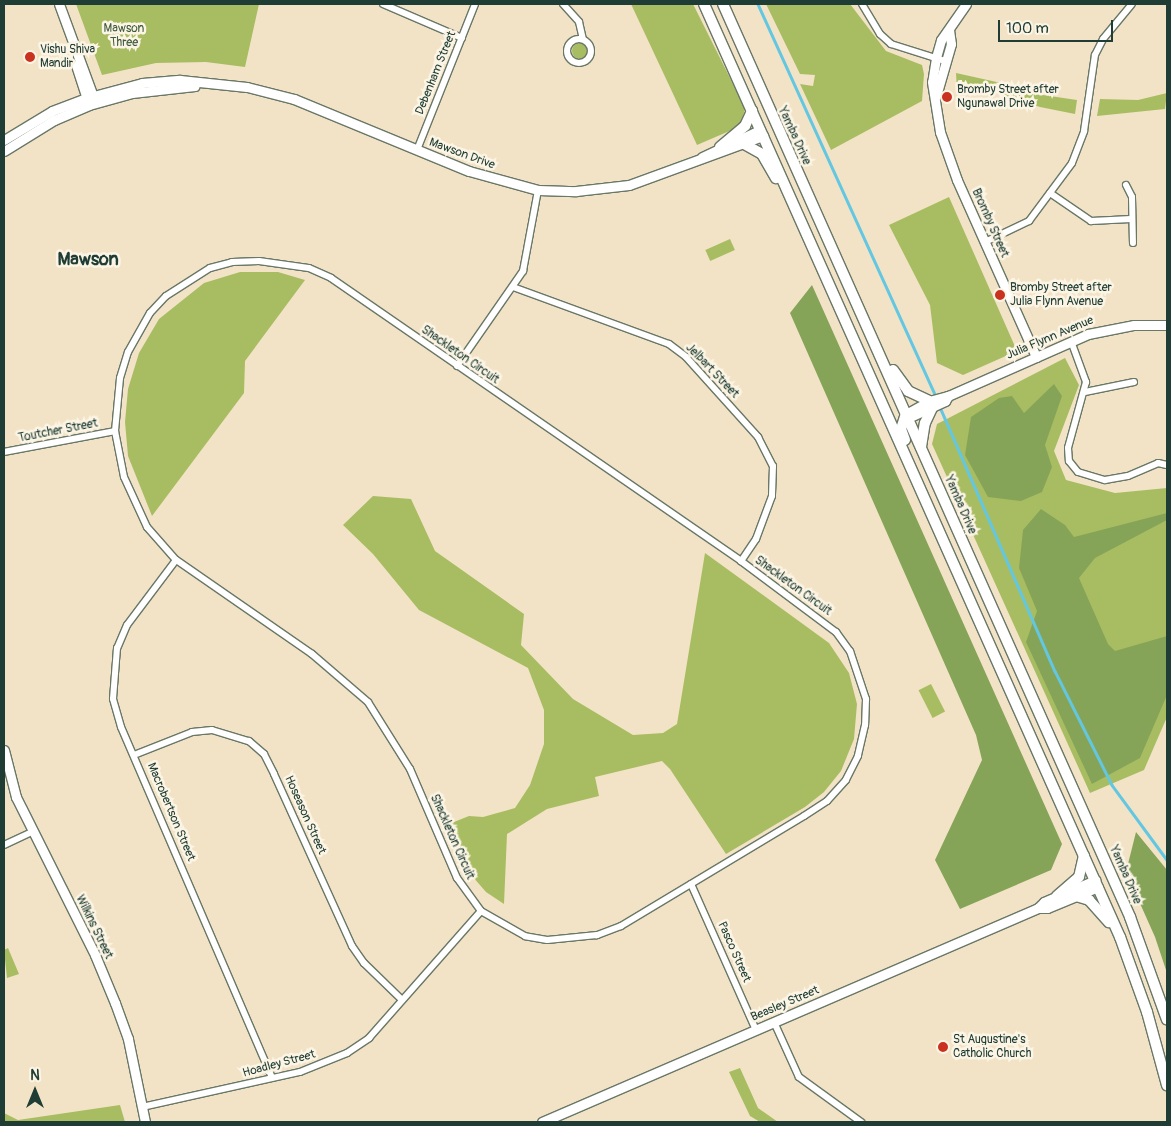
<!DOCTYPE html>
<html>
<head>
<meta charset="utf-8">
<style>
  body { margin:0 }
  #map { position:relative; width:1171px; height:1126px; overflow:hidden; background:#f2e3c6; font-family:Pangolin,sans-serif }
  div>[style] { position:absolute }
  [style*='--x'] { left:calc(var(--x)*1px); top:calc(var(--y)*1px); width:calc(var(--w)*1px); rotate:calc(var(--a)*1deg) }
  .green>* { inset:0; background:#a8bd62; transform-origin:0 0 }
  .round { border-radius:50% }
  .forest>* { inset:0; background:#86a458 }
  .stream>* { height:2.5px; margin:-1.25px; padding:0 1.25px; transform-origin:1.25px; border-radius:1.25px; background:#63c7e1 }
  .roads { filter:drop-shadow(1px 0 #697767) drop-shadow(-1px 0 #697767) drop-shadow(0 1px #697767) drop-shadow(0 -1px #697767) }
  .street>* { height:6px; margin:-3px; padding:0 3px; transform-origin:3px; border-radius:3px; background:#fff }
  .street>.ring { margin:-3px; padding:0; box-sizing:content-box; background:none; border:6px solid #fff; border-radius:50% }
  .secondary>* { height:9px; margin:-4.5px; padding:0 4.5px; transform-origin:4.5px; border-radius:4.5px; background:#fff }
  .primary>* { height:10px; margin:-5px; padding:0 5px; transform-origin:5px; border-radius:5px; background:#fff }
  .dots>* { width:14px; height:14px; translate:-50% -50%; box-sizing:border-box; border:2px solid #fcf5e5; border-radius:50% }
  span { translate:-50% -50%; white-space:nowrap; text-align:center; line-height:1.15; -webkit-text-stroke:5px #fcf5e5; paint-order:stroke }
  .park-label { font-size:12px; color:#415d40 }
  .poi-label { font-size:12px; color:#1f3d34 }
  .left { translate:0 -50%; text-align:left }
  .street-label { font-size:12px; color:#1f3d34 }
  .district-label { font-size:18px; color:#1f3d34; font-weight:700 }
  .frame { position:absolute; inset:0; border:5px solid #1f3d34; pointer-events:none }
  .north { position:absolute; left:10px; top:1066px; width:50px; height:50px; -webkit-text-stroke:4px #fcf5e5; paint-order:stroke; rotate:0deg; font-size:14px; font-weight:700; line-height:20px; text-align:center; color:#1f3d34 }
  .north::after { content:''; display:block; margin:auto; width:18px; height:22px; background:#1f3d34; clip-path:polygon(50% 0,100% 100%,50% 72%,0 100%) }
  .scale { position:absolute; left:998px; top:20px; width:115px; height:22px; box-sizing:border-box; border:2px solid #1f3d34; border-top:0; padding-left:6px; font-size:15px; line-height:18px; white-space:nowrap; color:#1f3d34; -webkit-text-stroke:4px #fcf5e5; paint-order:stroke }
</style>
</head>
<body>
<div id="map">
  <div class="green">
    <i style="clip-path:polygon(76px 4px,259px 4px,245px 67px,206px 62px,156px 63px,102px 75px)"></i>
    <i style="clip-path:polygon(631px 4px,693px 4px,745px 108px,741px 126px,697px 145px)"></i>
    <i style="clip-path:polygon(766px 4px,850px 4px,886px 51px,922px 65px,924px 74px,922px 101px,831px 150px,800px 84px,813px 86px,815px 75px,800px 74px)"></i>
    <i class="round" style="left:572px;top:43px;width:16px;height:16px"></i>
    <i style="clip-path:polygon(956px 73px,1019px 87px,1036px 94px,1077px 100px,1075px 114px,1040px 107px,994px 92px,957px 90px)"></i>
    <i style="clip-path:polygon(1167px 93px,1165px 109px,1097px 116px,1100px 99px,1138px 100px)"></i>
    <i style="clip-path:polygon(949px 197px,1017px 351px,963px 375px,937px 363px,930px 305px,889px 225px)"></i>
    <i style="left:730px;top:239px;width:12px;height:27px;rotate:66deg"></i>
    <i style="clip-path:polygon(240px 272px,278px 272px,305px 280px,245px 361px,244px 393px,152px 516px,128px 456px,125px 422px,128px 389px,139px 353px,159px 319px,204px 283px)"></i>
    <i style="clip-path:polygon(1065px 358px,1079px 385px,1054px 451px,1066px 480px,1115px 493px,1167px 488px,1167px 717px,1144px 770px,1090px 793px,932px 444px,937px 424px)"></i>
    <i style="clip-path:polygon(373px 496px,411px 499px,435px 551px,524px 614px,521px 645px,573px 699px,633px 735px,663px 733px,677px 724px,705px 553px,829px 643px,849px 673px,857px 704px,854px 739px,841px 771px,824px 792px,805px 807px,726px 854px,670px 769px,662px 761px,595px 777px,599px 796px,547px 809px,507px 834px,504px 904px,486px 892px,466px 869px,449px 824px,469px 816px,483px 817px,515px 808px,530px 785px,544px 744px,544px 710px,528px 668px,419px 610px,373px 554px,343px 525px)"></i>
    <i style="left:931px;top:684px;width:31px;height:14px;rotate:63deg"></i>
    <i style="clip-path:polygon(8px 948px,19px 974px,7px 978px,4px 950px)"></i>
    <i style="clip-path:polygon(740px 1068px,758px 1108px,778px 1122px,760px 1122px,750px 1116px,729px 1072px)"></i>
    <i style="clip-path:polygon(120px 1105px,125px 1122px,4px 1122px,4px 1113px,18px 1120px)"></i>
  </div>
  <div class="forest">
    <i style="clip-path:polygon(812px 285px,1062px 844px,1051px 870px,960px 909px,935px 860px,982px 760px,976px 735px,790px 313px)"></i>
    <i style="clip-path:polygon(1054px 384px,1062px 396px,1045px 445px,1052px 467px,1042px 492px,1021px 501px,988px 497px,965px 455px,971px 417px,999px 398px,1012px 396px,1024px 413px)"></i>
    <i style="clip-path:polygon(1041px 509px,1065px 525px,1074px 537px,1167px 513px,1167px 520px,1095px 558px,1079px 578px,1108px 644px,1115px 651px,1167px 636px,1167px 695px,1140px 758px,1092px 784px,1026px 642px,1037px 611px,1019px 568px,1023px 530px)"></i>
    <i style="clip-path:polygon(1136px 832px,1167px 870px,1167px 973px,1155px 937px,1126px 872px)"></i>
  </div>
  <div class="stream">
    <i style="--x:758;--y:4;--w:431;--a:65.6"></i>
    <i style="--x:940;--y:407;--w:288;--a:66.5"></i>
    <i style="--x:1055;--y:671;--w:127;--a:63.4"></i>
    <i style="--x:1112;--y:785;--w:93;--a:53.7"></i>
  </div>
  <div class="roads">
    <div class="street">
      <i style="--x:383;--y:4;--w:86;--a:23.3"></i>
      <i style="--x:563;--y:4;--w:24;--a:48"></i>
      <i style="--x:579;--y:22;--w:17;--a:77"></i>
      <i style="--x:862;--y:4;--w:35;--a:59"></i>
      <i style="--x:880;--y:34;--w:15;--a:42"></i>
      <i style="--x:891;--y:44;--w:57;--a:17.5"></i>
      <i class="ring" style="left:567px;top:39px;width:18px;height:18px"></i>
      <i style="--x:417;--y:150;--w:157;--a:-68.3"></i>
      <i style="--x:1126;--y:185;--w:13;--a:63"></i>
      <i style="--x:1132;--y:197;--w:46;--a:88.8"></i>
      <i style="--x:1050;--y:193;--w:50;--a:34.3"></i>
      <i style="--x:1091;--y:221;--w:40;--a:-2.9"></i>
      <i style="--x:985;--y:242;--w:49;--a:-25.5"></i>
      <i style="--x:1029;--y:221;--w:72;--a:-53.4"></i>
      <i style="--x:1072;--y:163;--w:34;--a:-69"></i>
      <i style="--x:1084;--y:131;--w:77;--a:-81.8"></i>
      <i style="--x:1095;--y:55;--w:18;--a:-63"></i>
      <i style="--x:1103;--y:39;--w:45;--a:-50.4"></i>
      <i style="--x:259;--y:261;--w:50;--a:8"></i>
      <i style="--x:309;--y:268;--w:24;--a:24"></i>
      <i style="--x:331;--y:278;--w:498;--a:34.6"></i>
      <i style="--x:741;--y:561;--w:119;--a:36.8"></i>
      <i style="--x:836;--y:632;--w:24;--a:54"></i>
      <i style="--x:850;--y:651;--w:51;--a:71.6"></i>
      <i style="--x:866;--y:699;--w:26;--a:92"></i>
      <i style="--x:865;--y:725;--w:32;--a:103"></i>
      <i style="--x:858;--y:756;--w:27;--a:117"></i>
      <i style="--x:846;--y:780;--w:28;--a:132"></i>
      <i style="--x:827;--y:801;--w:27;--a:147"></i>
      <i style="--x:804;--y:816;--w:214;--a:149"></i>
      <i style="--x:621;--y:926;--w:26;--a:159"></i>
      <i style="--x:597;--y:935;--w:50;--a:174.3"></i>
      <i style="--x:547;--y:940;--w:22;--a:-170"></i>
      <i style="--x:525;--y:936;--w:51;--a:-150.4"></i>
      <i style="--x:481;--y:911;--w:41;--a:-126"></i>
      <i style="--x:457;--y:878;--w:119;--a:-113.3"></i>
      <i style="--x:410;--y:769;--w:79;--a:-122.1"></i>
      <i style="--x:368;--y:702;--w:74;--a:-139.4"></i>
      <i style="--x:312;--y:654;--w:165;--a:-145.3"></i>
      <i style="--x:176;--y:560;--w:44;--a:-131.3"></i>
      <i style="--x:147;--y:527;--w:55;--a:-114.7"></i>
      <i style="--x:124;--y:477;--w:47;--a:-101.1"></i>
      <i style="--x:115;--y:431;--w:53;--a:-84.6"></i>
      <i style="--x:120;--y:378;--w:27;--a:-73"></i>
      <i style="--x:128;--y:352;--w:45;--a:-60.6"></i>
      <i style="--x:150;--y:313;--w:23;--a:-47"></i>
      <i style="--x:166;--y:296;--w:52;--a:-32.5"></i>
      <i style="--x:210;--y:268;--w:23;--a:-15"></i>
      <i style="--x:232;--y:262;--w:27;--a:-2"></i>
      <i style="--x:513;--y:287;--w:166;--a:20.1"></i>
      <i style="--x:669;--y:344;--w:21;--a:37"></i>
      <i style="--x:686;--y:357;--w:108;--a:48"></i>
      <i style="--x:758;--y:437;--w:33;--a:63"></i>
      <i style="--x:773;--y:466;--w:30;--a:92"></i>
      <i style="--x:772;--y:496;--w:46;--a:110.4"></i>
      <i style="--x:756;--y:539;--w:27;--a:124"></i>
      <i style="--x:1071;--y:341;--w:44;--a:69.9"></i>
      <i style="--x:1086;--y:382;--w:68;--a:105.3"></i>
      <i style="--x:1068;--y:448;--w:13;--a:86"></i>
      <i style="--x:1069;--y:461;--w:14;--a:51"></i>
      <i style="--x:1078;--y:472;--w:28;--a:17"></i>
      <i style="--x:1105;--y:480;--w:23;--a:-10"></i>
      <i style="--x:1128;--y:476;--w:33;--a:-23"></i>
      <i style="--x:1158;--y:463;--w:9;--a:13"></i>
      <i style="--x:457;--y:366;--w:116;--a:-55.2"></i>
      <i style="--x:523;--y:271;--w:82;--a:-79.5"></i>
      <i style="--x:1085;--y:392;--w:50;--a:-11.5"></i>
      <i style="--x:4;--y:452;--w:113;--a:-10.7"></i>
      <i style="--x:176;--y:560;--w:81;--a:127"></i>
      <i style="--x:127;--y:625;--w:25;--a:113"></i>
      <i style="--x:117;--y:648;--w:51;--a:94.5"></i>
      <i style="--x:113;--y:699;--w:29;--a:74"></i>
      <i style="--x:121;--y:727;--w:382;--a:66.7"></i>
      <i style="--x:134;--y:755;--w:62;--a:-21.6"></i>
      <i style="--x:192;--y:732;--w:20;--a:-6"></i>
      <i style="--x:212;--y:730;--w:39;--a:17"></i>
      <i style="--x:249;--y:741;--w:20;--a:41"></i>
      <i style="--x:264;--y:754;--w:22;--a:63"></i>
      <i style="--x:274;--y:774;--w:189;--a:65.6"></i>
      <i style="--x:352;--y:946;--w:21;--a:55"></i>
      <i style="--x:364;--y:963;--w:53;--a:44.2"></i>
      <i style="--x:4;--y:845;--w:31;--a:-25"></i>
      <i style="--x:691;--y:884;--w:160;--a:66"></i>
      <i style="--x:774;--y:1022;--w:60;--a:65.6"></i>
      <i style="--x:799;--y:1077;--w:77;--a:36"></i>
      <i style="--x:142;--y:1107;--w:162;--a:-12.5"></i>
      <i style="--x:300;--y:1072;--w:51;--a:-22"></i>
      <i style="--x:347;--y:1053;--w:27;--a:-34"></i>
      <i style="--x:369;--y:1038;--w:169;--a:-48.6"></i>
    </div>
    <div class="secondary">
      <i style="--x:59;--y:4;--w:104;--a:69.8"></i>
      <i style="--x:966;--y:4;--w:44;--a:124.8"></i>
      <i style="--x:941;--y:40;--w:19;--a:106"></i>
      <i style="--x:936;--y:58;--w:24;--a:99"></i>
      <i style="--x:932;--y:82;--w:51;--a:80.9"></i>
      <i style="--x:940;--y:132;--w:51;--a:70.5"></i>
      <i style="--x:957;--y:180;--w:194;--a:65.9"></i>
      <i style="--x:76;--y:65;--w:40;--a:72"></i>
      <i style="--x:936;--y:96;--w:54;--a:-73.9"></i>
      <i style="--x:951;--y:44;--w:14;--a:-98"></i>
      <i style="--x:4;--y:140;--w:56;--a:-31.1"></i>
      <i style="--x:52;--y:111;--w:36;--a:-21"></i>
      <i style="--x:86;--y:98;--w:58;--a:-15"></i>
      <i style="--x:142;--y:83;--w:38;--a:-5"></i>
      <i style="--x:180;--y:80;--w:67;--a:6"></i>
      <i style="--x:247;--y:87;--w:49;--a:14.3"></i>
      <i style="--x:294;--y:99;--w:189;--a:22.4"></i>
      <i style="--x:469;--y:171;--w:72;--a:15.4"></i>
      <i style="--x:538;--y:190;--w:38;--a:2"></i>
      <i style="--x:576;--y:191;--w:53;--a:-6.5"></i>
      <i style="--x:629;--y:185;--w:143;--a:-20.1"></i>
      <i style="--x:4;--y:151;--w:59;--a:-31.8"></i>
      <i style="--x:54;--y:120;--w:38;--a:-23"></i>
      <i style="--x:89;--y:105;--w:45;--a:-15.6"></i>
      <i style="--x:132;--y:93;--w:63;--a:-6.3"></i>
      <i style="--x:702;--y:157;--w:64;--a:-25"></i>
      <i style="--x:906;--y:414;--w:26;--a:-29"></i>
      <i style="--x:929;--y:401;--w:20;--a:-15"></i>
      <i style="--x:948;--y:396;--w:153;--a:-23.9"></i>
      <i style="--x:1088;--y:334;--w:47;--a:-11.1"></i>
      <i style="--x:1134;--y:325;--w:33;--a:0"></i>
      <i style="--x:908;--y:418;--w:41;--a:-24.7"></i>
      <i style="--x:945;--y:401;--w:6;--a:-59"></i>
      <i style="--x:4;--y:750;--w:49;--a:75.7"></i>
      <i style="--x:16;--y:797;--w:177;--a:63.4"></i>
      <i style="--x:95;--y:955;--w:52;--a:67.4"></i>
      <i style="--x:115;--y:1003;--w:38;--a:70"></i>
      <i style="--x:128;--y:1039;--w:85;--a:78.4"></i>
      <i style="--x:1038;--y:908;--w:8;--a:-45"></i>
      <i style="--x:1044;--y:902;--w:56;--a:-23.3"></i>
      <i style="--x:542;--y:1122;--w:540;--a:-23.34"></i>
      <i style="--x:1038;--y:908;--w:9;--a:0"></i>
      <i style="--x:1047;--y:908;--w:55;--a:-22.4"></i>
    </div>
    <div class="primary">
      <i style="--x:704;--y:4;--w:1022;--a:65.97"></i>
      <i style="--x:1120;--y:937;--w:80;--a:70.2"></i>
      <i style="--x:1147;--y:1012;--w:76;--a:74.7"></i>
      <i style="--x:723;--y:4;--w:1000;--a:65.97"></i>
      <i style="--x:1130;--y:917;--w:109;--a:70.2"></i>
      <i style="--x:744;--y:144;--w:21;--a:29"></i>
      <i style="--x:762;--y:154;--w:28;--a:60"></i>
      <i style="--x:720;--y:147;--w:33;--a:-40"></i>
      <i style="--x:745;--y:126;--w:17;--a:-65"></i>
      <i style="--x:893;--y:370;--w:26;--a:54"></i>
      <i style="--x:908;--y:391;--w:23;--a:25"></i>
      <i style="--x:905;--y:440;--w:12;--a:-110"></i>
      <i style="--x:901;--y:429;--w:16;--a:-72"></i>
      <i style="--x:921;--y:447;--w:24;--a:-81"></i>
      <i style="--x:925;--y:423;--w:17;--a:-65"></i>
      <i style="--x:1057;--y:896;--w:29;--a:-41"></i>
      <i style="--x:1079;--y:877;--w:22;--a:-77"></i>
      <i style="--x:1076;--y:896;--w:14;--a:17"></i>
      <i style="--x:1089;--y:900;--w:30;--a:48"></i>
    </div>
  </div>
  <div class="dots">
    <i style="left:30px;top:57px;background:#c8321e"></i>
    <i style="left:947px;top:97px;background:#c8321e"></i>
    <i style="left:1000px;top:295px;background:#c8321e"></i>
    <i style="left:943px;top:1047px;background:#c8321e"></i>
  </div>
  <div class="park-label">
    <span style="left:124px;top:36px">Mawson<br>Three</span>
  </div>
  <div class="poi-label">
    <span class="left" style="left:40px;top:57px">Vishu Shiva<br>Mandir</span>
    <span class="left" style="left:957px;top:97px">Bromby Street after<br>Ngunawal Drive</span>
    <span class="left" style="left:1010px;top:295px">Bromby Street after<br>Julia Flynn Avenue</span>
    <span class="left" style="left:953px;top:1047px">St Augustine's<br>Catholic Church</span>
  </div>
  <div class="street-label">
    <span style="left:436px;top:73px;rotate:-68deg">Debenham Street</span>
    <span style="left:794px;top:136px;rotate:65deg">Yamba Drive</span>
    <span style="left:462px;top:154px;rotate:20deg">Mawson Drive</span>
    <span style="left:990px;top:223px;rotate:66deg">Bromby Street</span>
    <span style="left:1050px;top:338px;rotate:-23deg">Julia Flynn Avenue</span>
    <span style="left:460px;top:355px;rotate:35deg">Shackleton Circuit</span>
    <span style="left:712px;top:371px;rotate:46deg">Jelbart Street</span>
    <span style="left:58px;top:431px;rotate:-11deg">Toutcher Street</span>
    <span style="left:960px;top:505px;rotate:66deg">Yamba Drive</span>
    <span style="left:793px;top:586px;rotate:36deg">Shackleton Circuit</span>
    <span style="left:171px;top:812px;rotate:67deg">Macrobertson Street</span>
    <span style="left:305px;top:815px;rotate:66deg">Hoseason Street</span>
    <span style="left:452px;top:837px;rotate:66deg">Shackleton Circuit</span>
    <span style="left:1125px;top:875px;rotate:66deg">Yamba Drive</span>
    <span style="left:94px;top:927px;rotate:64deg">Wilkins Street</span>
    <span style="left:734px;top:952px;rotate:66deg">Pasco Street</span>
    <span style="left:785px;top:1004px;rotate:-23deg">Beasley Street</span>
    <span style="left:279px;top:1064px;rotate:-15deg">Hoadley Street</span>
  </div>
  <div class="district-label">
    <span style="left:88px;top:260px">Mawson</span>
  </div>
  <div class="frame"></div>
  <div class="north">N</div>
  <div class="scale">100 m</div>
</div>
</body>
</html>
